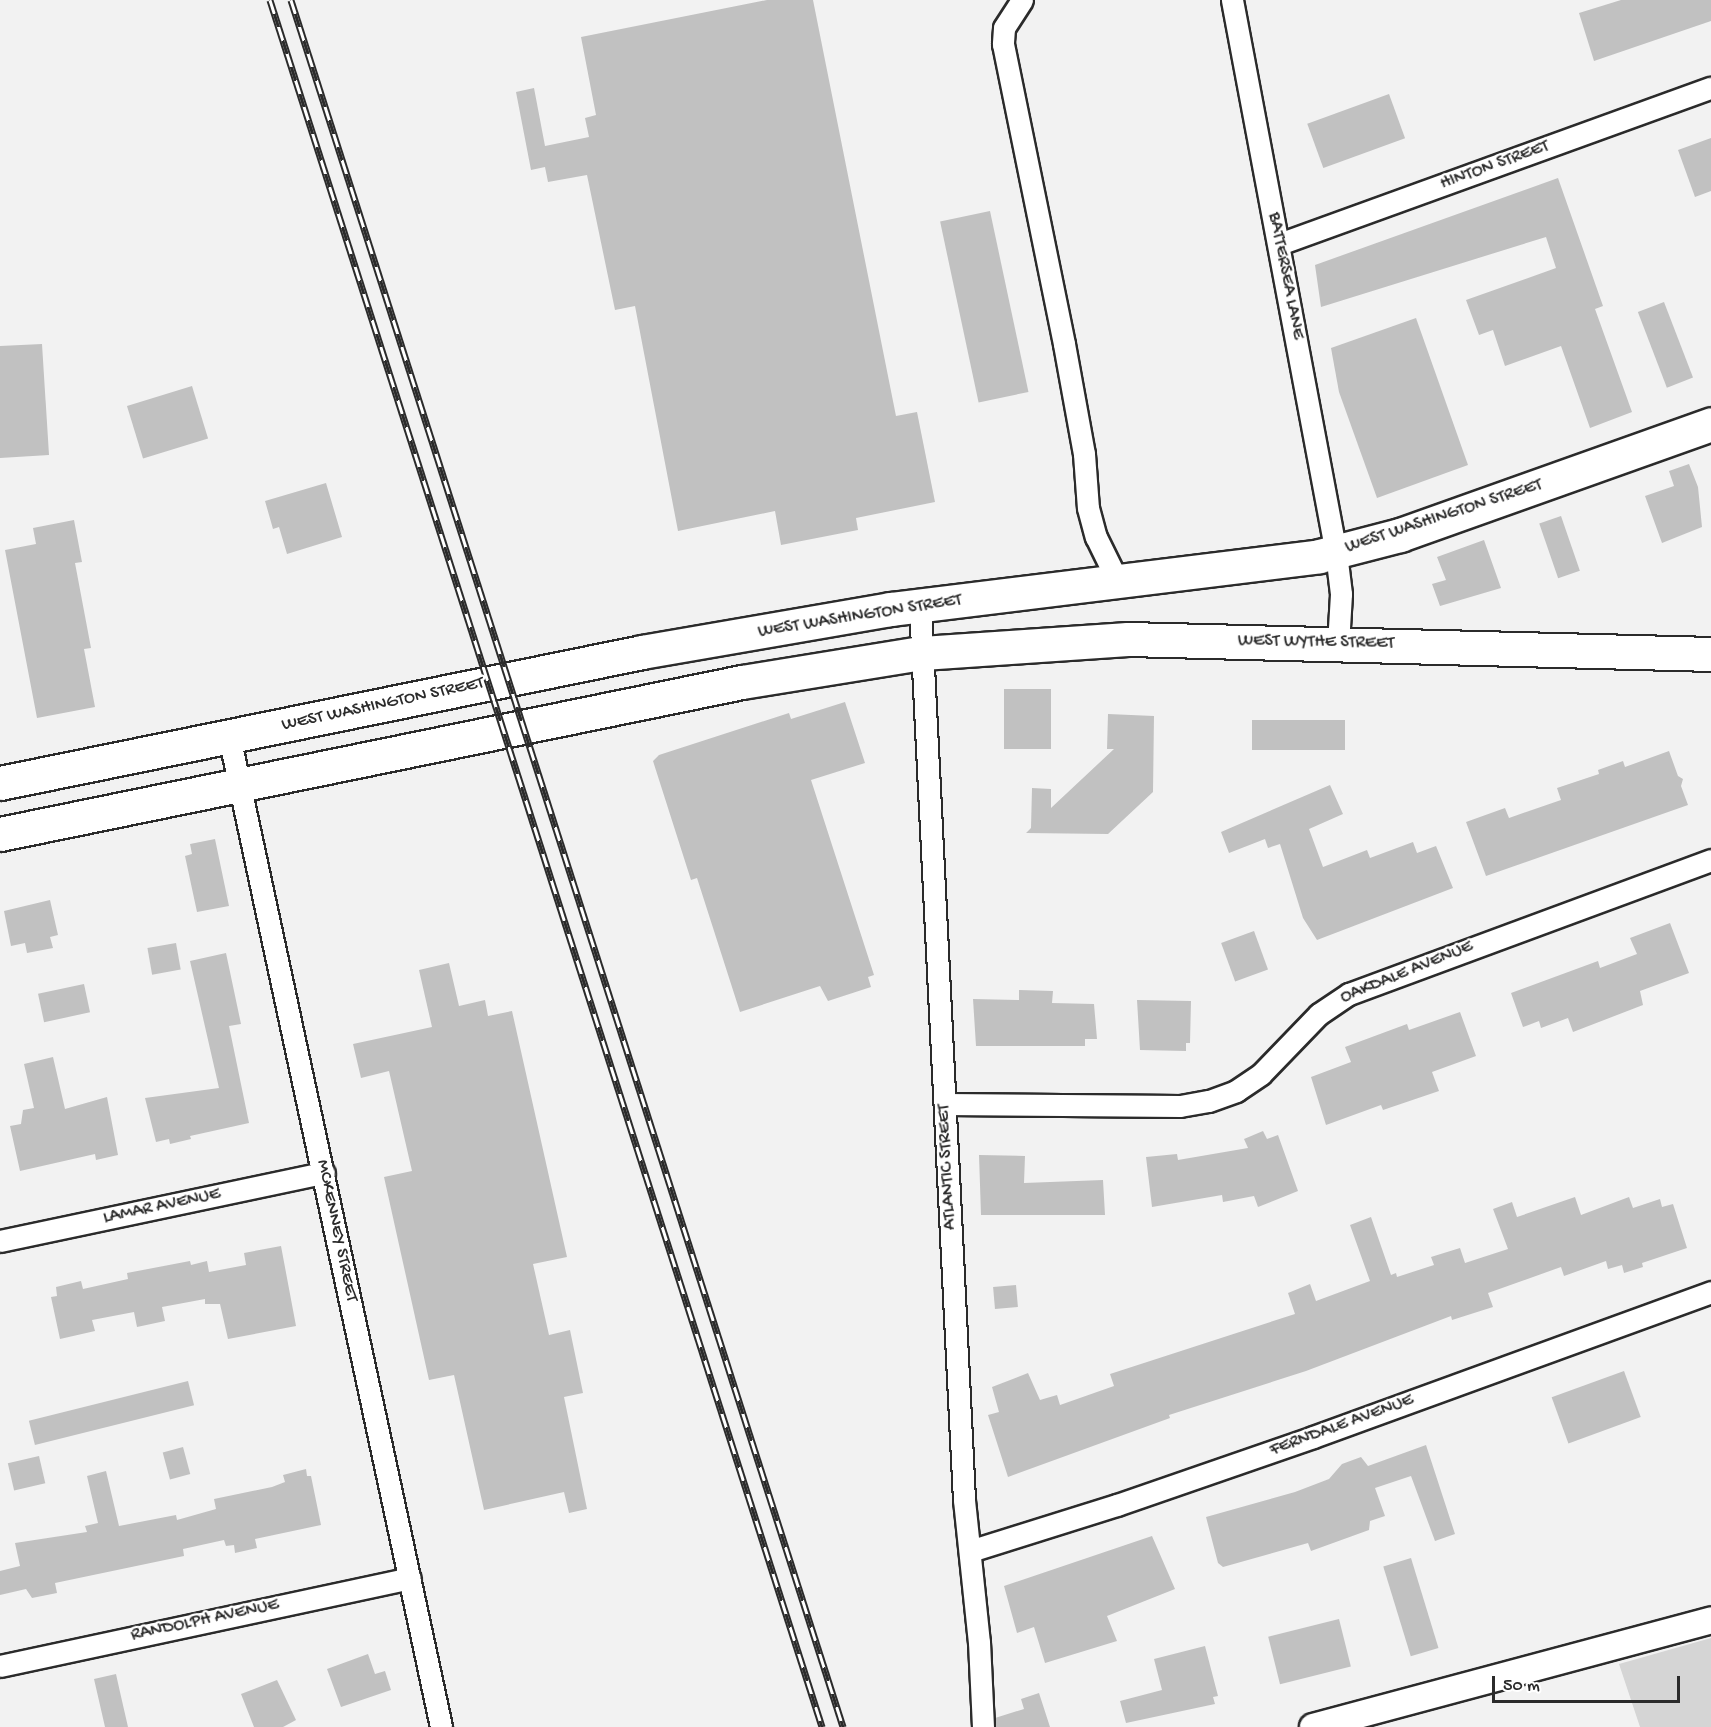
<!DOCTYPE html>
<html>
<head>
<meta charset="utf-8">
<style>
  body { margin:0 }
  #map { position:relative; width:1711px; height:1727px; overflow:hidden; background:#f2f2f2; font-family:"Gochi Hand",sans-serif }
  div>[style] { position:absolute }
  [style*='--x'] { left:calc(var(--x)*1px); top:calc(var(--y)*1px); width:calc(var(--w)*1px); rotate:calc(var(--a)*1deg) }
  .green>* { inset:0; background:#d5d5d5 }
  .building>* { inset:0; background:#c1c1c1; transform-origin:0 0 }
  .roads { filter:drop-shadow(2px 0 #2b2b2b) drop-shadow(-2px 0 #2b2b2b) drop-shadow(0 2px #2b2b2b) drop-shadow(0 -2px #2b2b2b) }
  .minor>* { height:21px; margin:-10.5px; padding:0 10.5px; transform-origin:10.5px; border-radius:10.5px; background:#fff }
  .tertiary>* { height:26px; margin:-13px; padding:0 13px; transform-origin:13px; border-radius:13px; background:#fff }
  .primary>* { height:33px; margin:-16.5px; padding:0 16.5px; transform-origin:16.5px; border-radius:16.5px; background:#fff }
  .rail>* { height:7px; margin-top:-3.5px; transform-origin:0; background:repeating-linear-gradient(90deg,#fff 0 14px,#2b2b2b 0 28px); box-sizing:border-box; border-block:2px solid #2b2b2b }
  span { translate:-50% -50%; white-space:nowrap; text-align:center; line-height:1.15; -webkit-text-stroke:4.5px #fff; paint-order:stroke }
  .street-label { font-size:18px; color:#2b2b2b }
  .scale { position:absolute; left:1492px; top:1676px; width:188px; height:27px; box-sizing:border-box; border:3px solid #2b2b2b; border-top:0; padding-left:8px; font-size:18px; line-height:21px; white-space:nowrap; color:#2b2b2b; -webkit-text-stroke:4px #fff; paint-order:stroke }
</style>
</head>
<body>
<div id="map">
  <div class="green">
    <i style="clip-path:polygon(1711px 1638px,1711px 1727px,1640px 1727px,1619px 1664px)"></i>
  </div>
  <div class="building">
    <i style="clip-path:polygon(767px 0,813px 0,896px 416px,917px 412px,935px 502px,856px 518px,858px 530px,781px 545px,775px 511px,678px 531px,635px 306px,615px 310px,587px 175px,548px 182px,545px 167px,531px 170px,516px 92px,534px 88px,545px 146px,589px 137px,585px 118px,596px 115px,581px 37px)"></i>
    <i style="clip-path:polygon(1621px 0,1711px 0,1711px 21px,1594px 61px,1579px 13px)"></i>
    <i style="left:1389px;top:94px;width:47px;height:87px;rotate:70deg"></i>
    <i style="clip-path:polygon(1711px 138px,1711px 191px,1695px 197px,1678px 150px)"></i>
    <i style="clip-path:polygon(1558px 178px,1603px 306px,1595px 309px,1632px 412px,1590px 428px,1561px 346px,1505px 366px,1493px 330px,1479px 335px,1466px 300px,1556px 268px,1546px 237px,1321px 307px,1315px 265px)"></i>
    <i style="left:990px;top:211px;width:185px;height:51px;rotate:78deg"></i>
    <i style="left:1664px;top:302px;width:81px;height:28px;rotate:69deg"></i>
    <i style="clip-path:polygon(1416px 318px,1468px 465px,1377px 498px,1339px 392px,1331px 348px)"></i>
    <i style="clip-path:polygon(42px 344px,49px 455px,0 458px,0 346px)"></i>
    <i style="left:192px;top:386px;width:55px;height:68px;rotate:73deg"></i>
    <i style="clip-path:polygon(1689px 464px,1698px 487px,1702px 527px,1662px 543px,1645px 496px,1674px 486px,1669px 471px)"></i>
    <i style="clip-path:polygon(326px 483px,342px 537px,287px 554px,279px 527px,273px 529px,265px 501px)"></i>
    <i style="left:1561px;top:516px;width:58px;height:23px;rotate:71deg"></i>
    <i style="clip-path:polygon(74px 520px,82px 562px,75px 563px,91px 648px,84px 649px,95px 707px,37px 718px,5px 550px,36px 544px,33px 528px)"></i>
    <i style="clip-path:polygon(1484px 540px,1501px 588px,1440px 606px,1432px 584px,1446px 580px,1437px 557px)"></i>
    <i style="left:1004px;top:689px;width:47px;height:60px"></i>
    <i style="clip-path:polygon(845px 702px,865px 763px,811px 780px,874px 975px,868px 977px,871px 987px,828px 1001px,820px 986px,740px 1012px,697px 878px,691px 880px,653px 761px,659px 755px,789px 713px,791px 719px)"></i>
    <i style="clip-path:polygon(1108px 714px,1154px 716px,1153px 792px,1108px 834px,1026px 833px,1031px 828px,1032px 788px,1051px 789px,1051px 808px,1114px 749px,1107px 749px)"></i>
    <i style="left:1252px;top:720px;width:93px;height:30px"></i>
    <i style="clip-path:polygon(1669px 751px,1678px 776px,1683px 779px,1681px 786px,1688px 805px,1486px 876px,1466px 822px,1505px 808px,1509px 818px,1561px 800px,1557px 788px,1599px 774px,1598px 770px,1623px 761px,1625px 767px)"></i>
    <i style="clip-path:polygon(1330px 785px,1343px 814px,1309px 829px,1323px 867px,1367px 850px,1370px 858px,1413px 842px,1417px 853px,1436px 846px,1453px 888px,1317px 940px,1303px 918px,1280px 844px,1268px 848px,1265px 839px,1229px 853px,1221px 832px)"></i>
    <i style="clip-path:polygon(215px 839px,229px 906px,197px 912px,185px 856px,192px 854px,190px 844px)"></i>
    <i style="clip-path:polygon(50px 900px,58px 935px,50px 937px,53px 948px,27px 953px,25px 943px,11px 946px,4px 911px)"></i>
    <i style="clip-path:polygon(1670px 923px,1689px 973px,1640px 991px,1643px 1005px,1573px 1032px,1568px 1018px,1541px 1028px,1539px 1021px,1523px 1027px,1511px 993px,1598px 961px,1600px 968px,1637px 954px,1630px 938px)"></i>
    <i style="left:1254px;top:931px;width:41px;height:35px;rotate:70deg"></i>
    <i style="left:176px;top:943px;width:27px;height:29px;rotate:80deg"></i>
    <i style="clip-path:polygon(226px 953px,241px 1024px,229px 1026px,249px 1123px,190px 1136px,191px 1139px,170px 1144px,169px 1139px,156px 1142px,145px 1098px,219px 1088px,190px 961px)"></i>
    <i style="clip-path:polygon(449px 963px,459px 1006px,485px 1000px,488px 1016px,512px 1011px,567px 1257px,533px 1264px,549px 1335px,570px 1330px,583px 1393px,564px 1397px,587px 1509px,569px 1513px,564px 1492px,484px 1510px,454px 1375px,429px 1380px,384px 1177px,412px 1171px,389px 1071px,361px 1078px,353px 1044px,432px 1027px,419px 970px)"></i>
    <i style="left:84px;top:984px;width:29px;height:47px;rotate:78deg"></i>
    <i style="clip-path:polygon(1019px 990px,1053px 991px,1052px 1003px,1094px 1004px,1097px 1039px,1085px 1039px,1085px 1046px,976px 1046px,973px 999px,1019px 1000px)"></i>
    <i style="clip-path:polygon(1137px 1000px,1191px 1001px,1190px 1043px,1186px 1043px,1186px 1051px,1140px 1050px)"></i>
    <i style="clip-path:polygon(1460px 1012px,1476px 1056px,1432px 1072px,1439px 1091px,1383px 1110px,1381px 1105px,1326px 1125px,1311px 1077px,1351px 1062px,1345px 1047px,1407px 1024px,1409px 1030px)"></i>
    <i style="clip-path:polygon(53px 1057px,65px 1109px,107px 1097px,118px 1155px,96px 1160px,95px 1154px,20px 1171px,10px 1126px,21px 1124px,23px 1110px,34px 1108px,24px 1064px)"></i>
    <i style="clip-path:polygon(1263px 1131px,1267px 1139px,1278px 1135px,1298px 1191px,1258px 1207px,1254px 1196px,1223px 1202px,1222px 1195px,1152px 1207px,1146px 1157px,1177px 1154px,1178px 1160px,1248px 1148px,1244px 1139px)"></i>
    <i style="clip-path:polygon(979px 1155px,1025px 1156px,1024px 1183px,1103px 1180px,1105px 1215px,981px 1215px)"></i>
    <i style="clip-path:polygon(1575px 1197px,1581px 1215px,1629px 1197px,1633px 1208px,1660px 1199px,1662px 1207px,1673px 1204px,1687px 1248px,1642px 1263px,1643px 1267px,1624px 1273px,1622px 1265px,1608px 1269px,1606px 1261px,1564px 1276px,1561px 1267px,1488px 1293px,1493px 1307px,1452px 1320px,1451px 1316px,1306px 1371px,1169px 1415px,1170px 1418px,1008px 1477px,988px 1415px,999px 1412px,992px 1387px,1028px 1373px,1040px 1400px,1057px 1395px,1060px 1405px,1114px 1386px,1110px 1374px,1295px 1314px,1288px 1293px,1310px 1284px,1316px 1301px,1370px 1281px,1350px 1225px,1371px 1217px,1391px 1275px,1396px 1273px,1397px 1277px,1434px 1265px,1431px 1257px,1460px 1248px,1465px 1263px,1508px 1249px,1493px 1209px,1512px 1202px,1517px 1217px)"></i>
    <i style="clip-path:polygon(281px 1246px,296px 1326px,228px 1339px,220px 1304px,205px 1304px,205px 1299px,162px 1307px,165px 1321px,137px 1327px,134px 1312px,92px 1320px,95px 1331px,60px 1339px,51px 1297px,57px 1296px,56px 1287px,81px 1281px,83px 1289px,128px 1279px,127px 1273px,190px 1261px,191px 1265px,207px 1261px,209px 1272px,246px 1265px,244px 1253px)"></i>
    <i style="left:1016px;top:1285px;width:22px;height:23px;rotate:85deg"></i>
    <i style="left:1624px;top:1371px;width:49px;height:77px;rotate:70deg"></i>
    <i style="left:188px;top:1381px;width:25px;height:164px;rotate:76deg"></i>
    <i style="clip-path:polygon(1426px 1445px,1455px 1534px,1435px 1541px,1411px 1476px,1375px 1488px,1385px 1516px,1370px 1521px,1369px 1530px,1311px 1551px,1308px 1543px,1223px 1567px,1218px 1563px,1206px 1517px,1295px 1492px,1329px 1479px,1342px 1464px,1361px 1457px,1368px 1466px)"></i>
    <i style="left:183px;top:1447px;width:28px;height:21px;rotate:75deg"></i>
    <i style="left:39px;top:1456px;width:28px;height:32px;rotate:77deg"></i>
    <i style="clip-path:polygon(306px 1469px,307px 1476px,311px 1476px,321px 1525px,255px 1539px,257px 1548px,235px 1553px,234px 1545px,226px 1546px,224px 1540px,183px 1549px,184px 1556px,55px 1583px,57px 1593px,32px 1598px,26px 1589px,0 1595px,0 1571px,20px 1566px,15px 1543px,87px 1532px,85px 1526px,98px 1523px,87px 1476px,106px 1471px,119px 1526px,176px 1515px,177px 1520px,216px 1509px,214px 1499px,272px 1487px,285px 1482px,283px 1475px)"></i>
    <i style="clip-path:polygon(1152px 1536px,1175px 1589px,1107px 1616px,1117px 1641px,1045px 1663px,1034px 1627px,1017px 1633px,1004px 1586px)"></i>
    <i style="left:1411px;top:1558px;width:94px;height:29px;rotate:73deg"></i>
    <i style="left:1339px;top:1619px;width:49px;height:73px;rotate:76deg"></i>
    <i style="clip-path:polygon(1205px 1646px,1218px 1696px,1213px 1697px,1215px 1704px,1126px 1723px,1120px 1701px,1162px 1690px,1154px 1659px)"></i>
    <i style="clip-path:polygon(368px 1654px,375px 1674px,385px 1671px,391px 1690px,341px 1707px,327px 1669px)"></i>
    <i style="clip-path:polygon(116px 1674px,120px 1692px,128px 1727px,105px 1727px,94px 1679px)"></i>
    <i style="clip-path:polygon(277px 1680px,296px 1720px,283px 1727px,254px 1727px,241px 1694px)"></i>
    <i style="clip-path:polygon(1039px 1693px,1050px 1727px,996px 1727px,995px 1718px,1024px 1709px,1021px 1699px)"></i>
  </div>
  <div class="roads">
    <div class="minor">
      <i style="--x:1022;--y:0;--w:33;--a:123"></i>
      <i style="--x:1004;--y:28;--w:16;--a:94"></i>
      <i style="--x:1003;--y:44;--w:306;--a:78.5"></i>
      <i style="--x:1064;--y:344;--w:112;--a:79.7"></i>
      <i style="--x:1084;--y:454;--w:54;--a:85.8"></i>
      <i style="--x:1088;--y:508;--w:30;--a:75"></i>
      <i style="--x:1096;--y:537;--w:52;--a:63.9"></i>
      <i style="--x:1232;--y:0;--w:563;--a:79.35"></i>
      <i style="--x:1336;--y:553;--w:41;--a:83"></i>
      <i style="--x:1341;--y:594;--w:50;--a:93.4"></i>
      <i style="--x:1279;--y:244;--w:459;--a:-19.9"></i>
      <i style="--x:920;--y:606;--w:895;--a:87.18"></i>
      <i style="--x:964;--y:1500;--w:143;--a:84"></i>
      <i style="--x:979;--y:1642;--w:85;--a:87.3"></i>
      <i style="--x:229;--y:736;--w:1013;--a:77.92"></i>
      <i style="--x:945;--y:1104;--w:235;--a:0.5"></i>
      <i style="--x:1180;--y:1106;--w:29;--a:-10"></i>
      <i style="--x:1209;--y:1101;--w:29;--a:-20"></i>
      <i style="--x:1236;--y:1091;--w:30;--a:-34"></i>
      <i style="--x:1261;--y:1074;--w:83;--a:-46"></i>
      <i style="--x:1319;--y:1014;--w:36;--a:-34"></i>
      <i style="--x:1349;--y:994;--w:386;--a:-20.3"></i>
      <i style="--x:0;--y:1241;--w:331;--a:-11.9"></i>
      <i style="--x:970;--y:1551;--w:154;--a:-17.4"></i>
      <i style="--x:1117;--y:1505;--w:207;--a:-19.1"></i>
      <i style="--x:1313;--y:1437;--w:424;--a:-20"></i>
      <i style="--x:0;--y:1666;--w:419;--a:-12.1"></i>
    </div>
    <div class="tertiary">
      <i style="--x:1313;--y:1727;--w:412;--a:-15"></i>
    </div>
    <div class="primary">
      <i style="--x:0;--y:783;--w:655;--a:-11.53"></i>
      <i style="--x:642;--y:652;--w:252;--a:-9.8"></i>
      <i style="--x:890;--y:609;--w:432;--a:-7"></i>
      <i style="--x:1319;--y:556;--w:84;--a:-14.5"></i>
      <i style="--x:1400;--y:535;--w:330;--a:-19.6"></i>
      <i style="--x:0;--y:834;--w:757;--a:-11.58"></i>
      <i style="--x:742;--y:682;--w:182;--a:-9.2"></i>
      <i style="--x:922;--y:653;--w:206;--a:-3.9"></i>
      <i style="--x:1128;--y:639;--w:583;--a:1.47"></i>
    </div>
  </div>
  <div class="rail">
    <i style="--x:270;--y:0;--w:1813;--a:72.27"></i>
    <i style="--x:291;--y:0;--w:1813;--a:72.27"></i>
  </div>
  <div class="street-label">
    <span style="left:1495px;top:166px;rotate:-20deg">HINTON STREET</span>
    <span style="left:1285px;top:276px;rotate:79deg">BATTERSEA LANE</span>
    <span style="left:1444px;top:517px;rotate:-18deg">WEST WASHINGTON STREET</span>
    <span style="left:860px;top:617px;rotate:-9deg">WEST WASHINGTON STREET</span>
    <span style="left:1316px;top:643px;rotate:1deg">WEST WYTHE STREET</span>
    <span style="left:383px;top:705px;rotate:-12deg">WEST WASHINGTON STREET</span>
    <span style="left:1407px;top:973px;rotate:-22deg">OAKDALE AVENUE</span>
    <span style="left:948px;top:1167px;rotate:-93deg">ATLANTIC STREET</span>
    <span style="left:162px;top:1207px;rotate:-12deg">LAMAR AVENUE</span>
    <span style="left:336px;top:1231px;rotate:78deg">MCKENNEY STREET</span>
    <span style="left:1342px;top:1426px;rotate:-20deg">FERNDALE AVENUE</span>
    <span style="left:205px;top:1621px;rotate:-12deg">RANDOLPH AVENUE</span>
  </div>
  <div class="scale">50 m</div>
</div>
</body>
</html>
